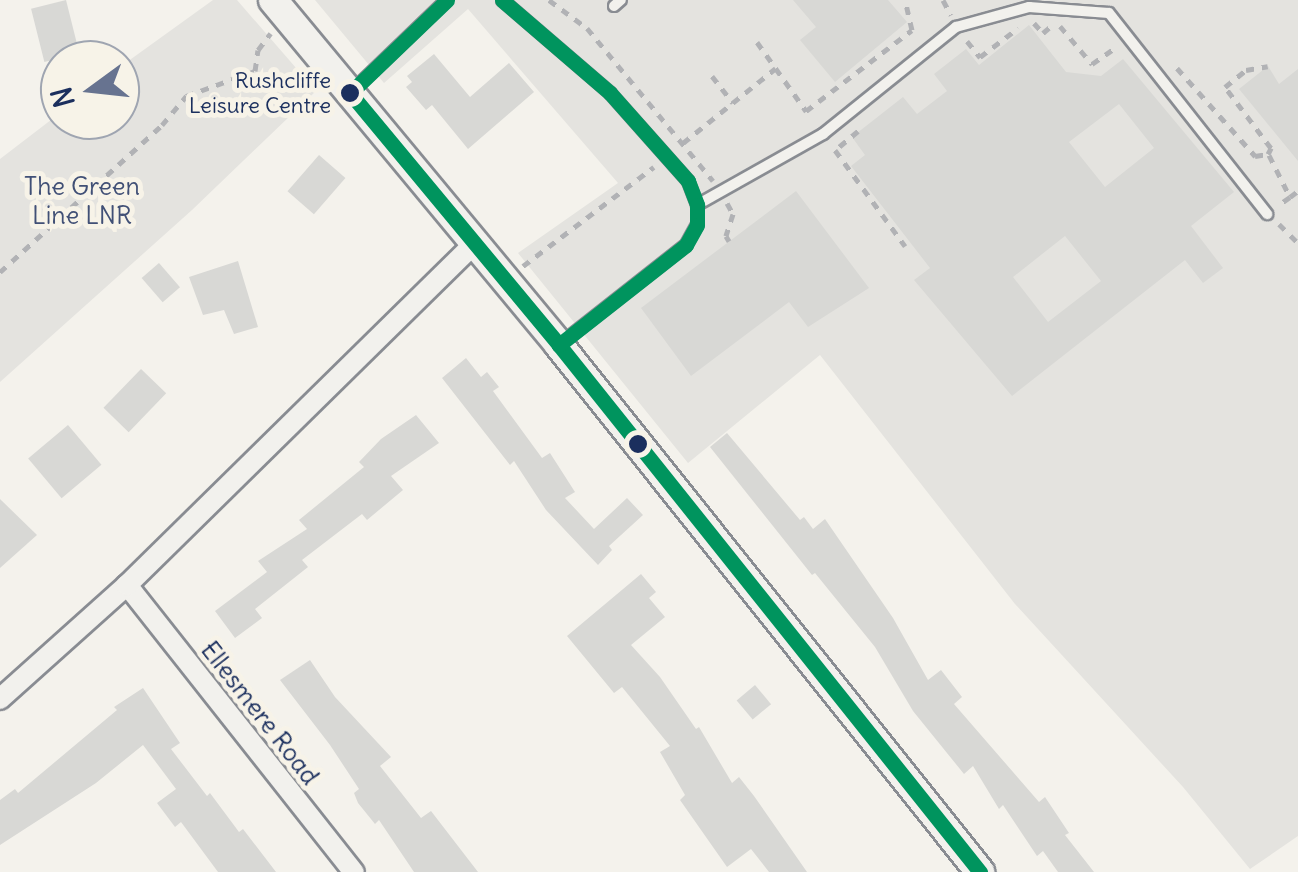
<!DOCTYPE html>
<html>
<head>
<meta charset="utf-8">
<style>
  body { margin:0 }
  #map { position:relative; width:1298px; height:872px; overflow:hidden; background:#f4f2ec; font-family:Delius,sans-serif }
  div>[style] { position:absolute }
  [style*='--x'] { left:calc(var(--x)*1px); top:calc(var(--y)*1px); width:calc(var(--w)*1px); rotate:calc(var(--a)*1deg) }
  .built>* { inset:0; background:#e4e3df }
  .building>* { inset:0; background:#d8d8d5; transform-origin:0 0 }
  .path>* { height:5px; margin-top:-2.5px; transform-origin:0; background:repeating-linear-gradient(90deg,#b1b2b5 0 8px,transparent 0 16px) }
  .roads { filter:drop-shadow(2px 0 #898c92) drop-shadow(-2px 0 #898c92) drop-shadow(0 2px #898c92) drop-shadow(0 -2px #898c92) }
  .lane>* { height:10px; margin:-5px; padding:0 5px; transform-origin:5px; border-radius:5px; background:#f2f1ed }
  .street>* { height:20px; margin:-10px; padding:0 10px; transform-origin:10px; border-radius:10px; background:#f2f1ed }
  .secondary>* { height:28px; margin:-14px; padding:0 14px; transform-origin:14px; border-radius:14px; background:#f2f1ed }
  .bus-1>* { height:15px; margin:-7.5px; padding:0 7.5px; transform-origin:7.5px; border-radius:7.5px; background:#00945e }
  .dots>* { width:28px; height:28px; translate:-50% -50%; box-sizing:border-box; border:5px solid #f7f3e8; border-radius:50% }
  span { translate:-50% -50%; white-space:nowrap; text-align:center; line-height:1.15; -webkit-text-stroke:10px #f7f3e8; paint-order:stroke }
  .bus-label { font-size:22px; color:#1b2f5e }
  .right { translate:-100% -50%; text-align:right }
  .park-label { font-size:25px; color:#415076 }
  .street-label { font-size:25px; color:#1b2f5e }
  .north { position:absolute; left:40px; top:40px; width:100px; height:100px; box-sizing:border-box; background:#f7f3e8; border:2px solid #9fa5b1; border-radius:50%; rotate:255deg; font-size:28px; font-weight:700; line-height:40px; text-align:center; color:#1b2f5e }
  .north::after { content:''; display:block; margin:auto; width:35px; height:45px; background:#677390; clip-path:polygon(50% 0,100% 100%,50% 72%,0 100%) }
</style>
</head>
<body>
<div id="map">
  <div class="built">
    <i style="clip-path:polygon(213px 0,237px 0,316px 91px,192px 210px,0 382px,0 159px,60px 113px,60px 120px,120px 120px,120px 67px)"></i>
    <i style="clip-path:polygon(315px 0,1298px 0,1298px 836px,1250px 869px,1183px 787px,1015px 604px,820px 355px,688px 463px,518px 253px,618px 183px,468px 9px,384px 83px)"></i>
  </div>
  <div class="building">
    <i style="left:66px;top:0;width:55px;height:36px;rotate:76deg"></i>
    <i style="clip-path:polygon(793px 0,888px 0,907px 22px,835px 82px,800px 40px,816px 27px)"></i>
    <i style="clip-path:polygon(evenodd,1029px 25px,1066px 72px,1101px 76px,1123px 59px,1234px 192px,1191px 226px,1223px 268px,1203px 283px,1185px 260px,1012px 396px,914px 280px,930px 268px,851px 166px,865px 155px,852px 137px,903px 97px,917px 114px,947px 91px,934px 74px,966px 49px,979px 65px,1029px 25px,1119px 104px,1154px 148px,1105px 187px,1069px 142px,1119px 104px,1029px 25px,1065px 236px,1101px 281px,1048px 322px,1013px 277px,1065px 236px)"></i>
    <i style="clip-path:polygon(434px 54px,470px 97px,509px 63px,534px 92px,468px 149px,432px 105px,426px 110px,406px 87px,412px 82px,407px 76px)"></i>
    <i style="clip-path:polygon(1268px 66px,1279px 84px,1298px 69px,1298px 161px,1239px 89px)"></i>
    <i style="left:319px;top:155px;width:35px;height:48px;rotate:41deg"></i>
    <i style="clip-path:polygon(796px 191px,869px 288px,808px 327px,789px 302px,691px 376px,641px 308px)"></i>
    <i style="clip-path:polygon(238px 261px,258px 327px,234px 334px,224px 310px,203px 315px,189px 277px)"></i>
    <i style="left:159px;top:263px;width:32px;height:23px;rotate:49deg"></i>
    <i style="clip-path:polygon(466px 358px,481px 377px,487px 372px,499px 387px,493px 391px,542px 458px,550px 453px,575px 492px,565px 498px,594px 529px,627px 498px,643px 515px,609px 546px,612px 550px,598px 565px,546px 510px,514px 461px,510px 465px,442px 378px)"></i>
    <i style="left:141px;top:369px;width:35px;height:54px;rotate:44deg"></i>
    <i style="clip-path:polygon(416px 415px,439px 443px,391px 476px,403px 490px,367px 520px,362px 514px,302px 560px,308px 567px,255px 609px,262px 618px,235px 638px,215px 611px,267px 572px,258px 561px,307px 529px,299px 520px,364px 467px,359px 462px,381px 439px)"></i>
    <i style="left:68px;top:425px;width:52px;height:52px;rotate:50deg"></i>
    <i style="clip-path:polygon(727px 433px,800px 520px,804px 517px,813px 529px,825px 519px,893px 618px,928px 680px,941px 670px,962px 697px,954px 704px,1039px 802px,1045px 797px,1069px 833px,1065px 835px,1094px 872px,1058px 872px,1043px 851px,1037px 856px,1003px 805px,999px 809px,973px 766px,964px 774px,913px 711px,875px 647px,815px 573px,812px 575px,710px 447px)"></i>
    <i style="clip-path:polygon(0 499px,37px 535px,0 568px)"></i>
    <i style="clip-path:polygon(641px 574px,656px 592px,649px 598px,665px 617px,631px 645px,660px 677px,696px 729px,699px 727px,732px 783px,739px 777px,754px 796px,807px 872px,769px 872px,751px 849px,727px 867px,680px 800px,685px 795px,660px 752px,670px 746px,622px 687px,614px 693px,567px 636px)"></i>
    <i style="clip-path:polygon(310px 660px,335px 697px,391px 757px,380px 766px,421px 818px,431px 811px,478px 872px,414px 872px,379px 820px,375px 824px,358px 803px,354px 793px,359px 789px,330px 745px,280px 680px)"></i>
    <i style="left:755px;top:685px;width:25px;height:24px;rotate:50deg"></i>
    <i style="clip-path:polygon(143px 688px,180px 743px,171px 749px,207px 796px,210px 793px,239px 832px,243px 829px,276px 872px,218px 872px,181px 822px,175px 827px,157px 803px,176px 789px,143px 745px,96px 783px,0 845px,0 800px,15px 789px,18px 793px,117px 710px,114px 707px)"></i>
  </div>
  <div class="path">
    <i style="--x:549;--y:0;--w:47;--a:36.4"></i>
    <i style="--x:587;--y:28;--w:198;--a:50.5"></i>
    <i style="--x:943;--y:0;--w:17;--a:62"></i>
    <i style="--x:1034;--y:23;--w:13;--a:48"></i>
    <i style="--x:1043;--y:33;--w:9;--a:-41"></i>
    <i style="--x:1060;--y:26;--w:50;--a:49.9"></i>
    <i style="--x:1092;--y:64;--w:29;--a:-35"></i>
    <i style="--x:967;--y:41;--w:21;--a:51"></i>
    <i style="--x:980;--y:57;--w:48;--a:-37.3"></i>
    <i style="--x:757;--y:42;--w:85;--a:54.6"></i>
    <i style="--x:806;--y:111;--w:133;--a:-37.4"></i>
    <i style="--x:912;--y:30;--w:31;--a:-103"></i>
    <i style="--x:1177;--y:68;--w:118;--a:48.4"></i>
    <i style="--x:1255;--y:156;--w:13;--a:-9"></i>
    <i style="--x:1268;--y:154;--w:7;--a:-63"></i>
    <i style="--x:1271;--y:148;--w:76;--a:-127"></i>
    <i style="--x:1225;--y:87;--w:27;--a:-39"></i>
    <i style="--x:1246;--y:70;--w:22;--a:-10"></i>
    <i style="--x:712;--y:76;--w:34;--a:52"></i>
    <i style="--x:858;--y:131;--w:30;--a:140"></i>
    <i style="--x:835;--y:150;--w:119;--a:53.9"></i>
    <i style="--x:683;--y:143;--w:119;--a:-38.9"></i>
    <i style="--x:1269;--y:155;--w:47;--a:63.4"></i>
    <i style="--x:1290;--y:197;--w:12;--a:145"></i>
    <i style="--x:1290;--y:197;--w:10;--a:-37"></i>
    <i style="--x:727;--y:203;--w:13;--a:61"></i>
    <i style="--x:733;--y:214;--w:23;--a:108"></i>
    <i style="--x:726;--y:236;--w:6;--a:59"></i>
    <i style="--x:1279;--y:224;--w:27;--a:45"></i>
    <i style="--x:523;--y:266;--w:164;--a:-37.1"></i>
    <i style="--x:0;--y:272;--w:219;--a:-42.2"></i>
    <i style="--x:162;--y:125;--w:38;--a:-50"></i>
    <i style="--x:186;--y:96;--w:73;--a:-19.9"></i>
    <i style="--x:255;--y:71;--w:21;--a:-82"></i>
    <i style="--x:258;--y:50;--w:21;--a:-53"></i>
  </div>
  <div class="roads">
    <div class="lane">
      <i style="--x:502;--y:0;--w:143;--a:40.7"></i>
      <i style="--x:610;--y:93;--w:118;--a:48.4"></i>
      <i style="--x:688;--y:181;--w:26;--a:69"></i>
      <i style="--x:697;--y:205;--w:20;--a:90"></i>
      <i style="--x:697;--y:225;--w:23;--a:119"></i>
      <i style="--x:686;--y:245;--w:160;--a:141.8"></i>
      <i style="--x:614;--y:6;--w:9;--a:-41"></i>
      <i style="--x:351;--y:92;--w:133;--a:-43.8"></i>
      <i style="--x:697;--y:205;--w:145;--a:-29.4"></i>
      <i style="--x:823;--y:134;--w:171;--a:-38.8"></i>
      <i style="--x:956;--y:27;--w:76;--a:-15.3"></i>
      <i style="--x:1029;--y:7;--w:80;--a:4.3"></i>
      <i style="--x:1109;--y:13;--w:256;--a:51.8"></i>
    </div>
    <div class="street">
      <i style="--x:127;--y:585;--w:366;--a:51.7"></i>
      <i style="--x:0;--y:699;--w:171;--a:-41.9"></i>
      <i style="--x:127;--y:585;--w:488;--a:-44.5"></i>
    </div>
    <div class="secondary">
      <i style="--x:273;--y:0;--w:448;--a:50.3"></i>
      <i style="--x:559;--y:345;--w:675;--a:51.38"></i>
    </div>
  </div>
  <div class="bus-1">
    <i style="--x:447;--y:0;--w:134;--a:136.2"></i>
    <i style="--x:350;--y:93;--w:327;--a:50.3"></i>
    <i style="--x:559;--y:345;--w:675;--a:51.38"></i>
    <i style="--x:502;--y:0;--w:143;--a:40.7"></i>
    <i style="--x:610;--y:93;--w:118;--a:48.4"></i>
    <i style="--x:688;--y:181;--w:26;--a:69"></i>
    <i style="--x:697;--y:205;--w:20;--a:90"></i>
    <i style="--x:697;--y:225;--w:23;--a:119"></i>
    <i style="--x:686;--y:245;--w:162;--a:141.8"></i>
  </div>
  <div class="dots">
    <i style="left:350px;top:93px;background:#1b2f5e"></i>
    <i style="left:638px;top:444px;background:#1b2f5e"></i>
  </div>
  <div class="bus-label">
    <span class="right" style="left:331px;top:93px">Rushcliffe<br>Leisure Centre</span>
  </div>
  <div class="park-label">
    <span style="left:82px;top:201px">The Green<br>Line LNR</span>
  </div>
  <div class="street-label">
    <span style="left:260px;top:713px;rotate:52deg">Ellesmere Road</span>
  </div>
  <div class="north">N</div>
</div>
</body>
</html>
